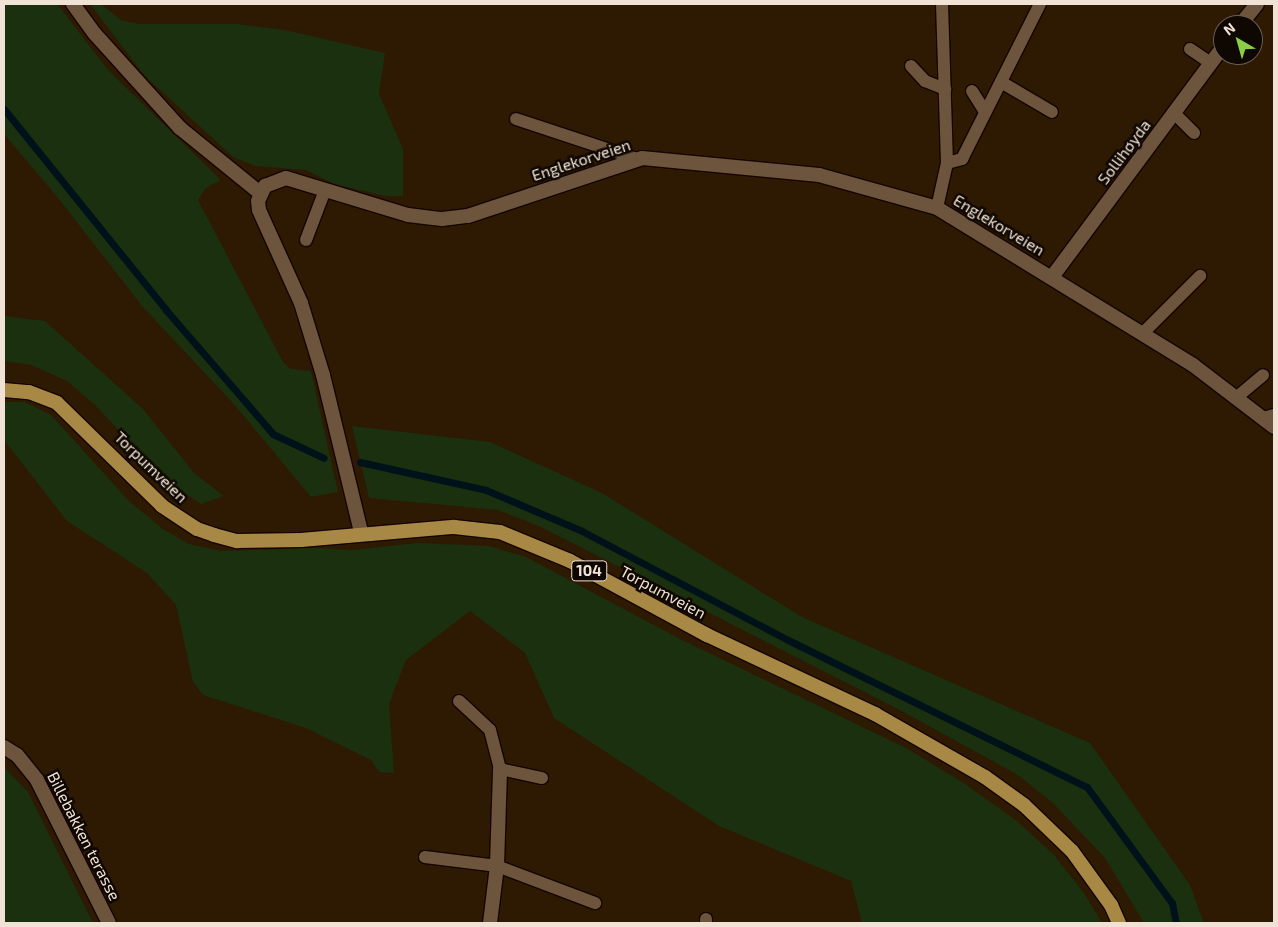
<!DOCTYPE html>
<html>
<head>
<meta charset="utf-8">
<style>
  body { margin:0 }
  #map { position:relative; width:1278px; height:927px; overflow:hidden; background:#2e1903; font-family:"Exo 2",sans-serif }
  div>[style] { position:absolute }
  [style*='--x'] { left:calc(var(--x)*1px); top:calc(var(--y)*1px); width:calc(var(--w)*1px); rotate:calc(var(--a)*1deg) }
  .green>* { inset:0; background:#1a300f }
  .stream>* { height:7px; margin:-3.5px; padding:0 3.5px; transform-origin:3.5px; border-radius:3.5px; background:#001219 }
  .roads { filter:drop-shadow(1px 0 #150400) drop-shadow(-1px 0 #150400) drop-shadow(0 1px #150400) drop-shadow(0 -1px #150400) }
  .service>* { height:12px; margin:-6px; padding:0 6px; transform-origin:6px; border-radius:6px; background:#6c543d }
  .minor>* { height:14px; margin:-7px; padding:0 7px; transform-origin:7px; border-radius:7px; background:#6c543d }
  .primary>* { height:14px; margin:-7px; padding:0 7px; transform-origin:7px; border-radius:7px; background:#a78945 }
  span { translate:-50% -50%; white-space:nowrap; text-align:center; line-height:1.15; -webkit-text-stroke:5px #0f0701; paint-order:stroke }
  .shield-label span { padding:1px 4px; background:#0f0701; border:1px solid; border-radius:4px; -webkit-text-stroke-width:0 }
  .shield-label { font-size:15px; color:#f0e2d5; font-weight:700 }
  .street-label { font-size:16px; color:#f0e2d5 }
  .frame { position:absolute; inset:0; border:5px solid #f0e2d5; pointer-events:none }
  .north { position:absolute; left:1213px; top:15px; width:50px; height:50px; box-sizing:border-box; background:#0f0701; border:1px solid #695f56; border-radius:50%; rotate:322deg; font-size:14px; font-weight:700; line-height:20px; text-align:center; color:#f0e2d5 }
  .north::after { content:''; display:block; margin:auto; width:18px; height:22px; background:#8bce46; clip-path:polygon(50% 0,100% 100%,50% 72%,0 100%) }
</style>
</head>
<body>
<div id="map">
  <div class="green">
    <i style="clip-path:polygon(4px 4px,57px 4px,109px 71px,221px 180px,206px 188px,198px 200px,283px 362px,291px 369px,311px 371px,338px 492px,311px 497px,233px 403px,142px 306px,59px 199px,4px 134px)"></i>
    <i style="clip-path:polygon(90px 4px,101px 4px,121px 20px,139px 24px,237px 24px,285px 30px,385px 53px,379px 94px,403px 149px,403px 196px,385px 196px,334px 184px,306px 170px,255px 166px,233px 157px,144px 75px)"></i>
    <i style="clip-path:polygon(4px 316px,45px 321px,143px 409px,195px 474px,224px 496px,201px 504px,166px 481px,95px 405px,67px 381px,31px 365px,4px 361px)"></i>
    <i style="clip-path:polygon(4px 402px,25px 402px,51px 415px,129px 501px,163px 529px,189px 544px,221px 551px,315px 548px,353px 550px,417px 543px,489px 546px,526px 557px,684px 641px,908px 749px,965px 784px,1017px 821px,1054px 855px,1084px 893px,1102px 923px,862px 923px,851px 881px,719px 826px,554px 718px,525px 653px,470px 611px,406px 660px,389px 704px,394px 773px,379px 772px,371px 760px,306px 728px,203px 695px,193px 682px,176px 605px,147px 573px,67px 521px,4px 440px)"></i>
    <i style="clip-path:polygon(352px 426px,490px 442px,602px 493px,802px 617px,1090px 743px,1190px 885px,1204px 923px,1144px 923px,1105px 858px,1052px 802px,1018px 775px,898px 709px,539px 526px,498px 510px,369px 498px)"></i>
    <i style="clip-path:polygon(4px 767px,28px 792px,93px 923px,4px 923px)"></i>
  </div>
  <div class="stream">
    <i style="--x:4;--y:109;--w:258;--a:51.1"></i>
    <i style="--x:166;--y:310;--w:164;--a:49.2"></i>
    <i style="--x:273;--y:434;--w:56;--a:25.2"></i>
    <i style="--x:360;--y:462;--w:129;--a:12.5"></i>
    <i style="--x:486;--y:490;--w:104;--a:23.1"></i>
    <i style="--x:582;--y:531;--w:233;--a:27.9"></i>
    <i style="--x:788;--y:640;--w:333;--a:26.2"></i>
    <i style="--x:1087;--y:787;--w:144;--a:53.8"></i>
    <i style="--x:1172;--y:903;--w:20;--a:79"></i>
  </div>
  <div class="roads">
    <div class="service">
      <i style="--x:1190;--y:49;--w:25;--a:34"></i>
      <i style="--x:911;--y:66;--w:21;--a:47"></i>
      <i style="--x:925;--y:81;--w:22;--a:22"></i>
      <i style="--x:1001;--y:82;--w:59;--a:30.5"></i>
      <i style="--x:972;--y:91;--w:25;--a:58"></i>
      <i style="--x:1175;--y:114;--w:27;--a:45"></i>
      <i style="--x:516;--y:119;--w:127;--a:18.3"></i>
      <i style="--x:947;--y:163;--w:16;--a:-15"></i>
      <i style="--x:962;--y:159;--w:174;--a:-63.3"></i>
      <i style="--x:937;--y:208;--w:46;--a:-77.5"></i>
      <i style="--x:947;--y:163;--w:159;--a:-91.8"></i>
      <i style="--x:306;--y:240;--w:53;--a:-69.2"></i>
      <i style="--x:1143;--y:333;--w:81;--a:-45"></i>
      <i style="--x:1237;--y:397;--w:34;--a:-40"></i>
      <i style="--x:1264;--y:418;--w:10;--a:-17"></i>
      <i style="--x:459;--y:701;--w:42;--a:43.1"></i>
      <i style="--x:490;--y:730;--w:40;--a:75.6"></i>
      <i style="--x:500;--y:769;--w:43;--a:12.1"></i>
      <i style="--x:425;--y:857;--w:73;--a:7.1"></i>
      <i style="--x:497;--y:866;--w:105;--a:20.7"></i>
      <i style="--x:706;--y:923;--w:4;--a:-90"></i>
    </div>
    <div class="minor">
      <i style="--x:73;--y:4;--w:37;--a:54"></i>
      <i style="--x:95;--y:34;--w:127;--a:47.9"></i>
      <i style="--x:180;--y:128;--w:103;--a:39.1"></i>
      <i style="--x:1240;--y:25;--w:27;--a:-51"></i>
      <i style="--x:1052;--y:277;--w:287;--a:-53.4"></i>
      <i style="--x:361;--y:532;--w:162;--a:-103.6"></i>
      <i style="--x:323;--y:375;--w:75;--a:-107"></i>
      <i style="--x:301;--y:303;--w:102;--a:-114.3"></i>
      <i style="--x:259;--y:210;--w:9;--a:-96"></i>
      <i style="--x:258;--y:201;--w:17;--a:-65"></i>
      <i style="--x:265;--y:186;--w:22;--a:-21"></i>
      <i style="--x:286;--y:178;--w:127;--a:16.9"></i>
      <i style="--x:408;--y:215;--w:34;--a:7"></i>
      <i style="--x:442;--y:219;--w:26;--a:-7"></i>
      <i style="--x:468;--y:216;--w:183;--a:-18.4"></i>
      <i style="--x:642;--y:158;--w:178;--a:5.5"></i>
      <i style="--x:819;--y:175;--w:123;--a:15.6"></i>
      <i style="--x:937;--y:208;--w:300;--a:31.5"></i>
      <i style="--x:1193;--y:365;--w:102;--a:37.4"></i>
      <i style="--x:4;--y:747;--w:15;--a:32"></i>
      <i style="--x:17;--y:755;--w:32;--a:51"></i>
      <i style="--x:37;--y:780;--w:160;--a:63.3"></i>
      <i style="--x:490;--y:923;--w:57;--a:-83"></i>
      <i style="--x:497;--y:866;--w:97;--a:-88.2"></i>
    </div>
    <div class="primary">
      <i style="--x:4;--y:390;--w:25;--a:5"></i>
      <i style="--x:29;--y:392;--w:30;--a:21"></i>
      <i style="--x:57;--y:403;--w:147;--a:44.4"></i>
      <i style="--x:162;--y:506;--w:42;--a:33.3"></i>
      <i style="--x:197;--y:529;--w:18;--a:19"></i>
      <i style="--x:214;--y:535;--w:24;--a:15"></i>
      <i style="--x:237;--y:541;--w:64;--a:-0.9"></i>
      <i style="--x:301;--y:540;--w:154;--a:-4.9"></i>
      <i style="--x:454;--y:527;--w:46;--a:6.2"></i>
      <i style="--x:500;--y:532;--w:76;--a:22.5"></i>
      <i style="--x:570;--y:561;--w:156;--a:28.4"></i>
      <i style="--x:707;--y:635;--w:186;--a:25.2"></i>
      <i style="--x:875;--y:714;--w:127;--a:29.8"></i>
      <i style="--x:985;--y:777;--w:48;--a:35.7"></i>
      <i style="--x:1024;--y:805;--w:66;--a:43.8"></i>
      <i style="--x:1072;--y:851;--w:67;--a:54.2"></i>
      <i style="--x:1111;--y:905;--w:20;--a:66"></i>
    </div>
  </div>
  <div class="shield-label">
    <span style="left:589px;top:571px">104</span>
  </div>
  <div class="street-label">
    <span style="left:1124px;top:152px;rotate:-53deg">Sollihøyda</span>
    <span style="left:581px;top:160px;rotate:-18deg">Englekorveien</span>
    <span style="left:999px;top:225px;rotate:31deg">Englekorveien</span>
    <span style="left:151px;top:467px;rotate:44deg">Torpumveien</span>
    <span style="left:663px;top:592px;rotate:28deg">Torpumveien</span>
    <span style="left:84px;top:836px;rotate:63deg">Billebakken terasse</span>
  </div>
  <div class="frame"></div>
  <div class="north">N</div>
</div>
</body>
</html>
